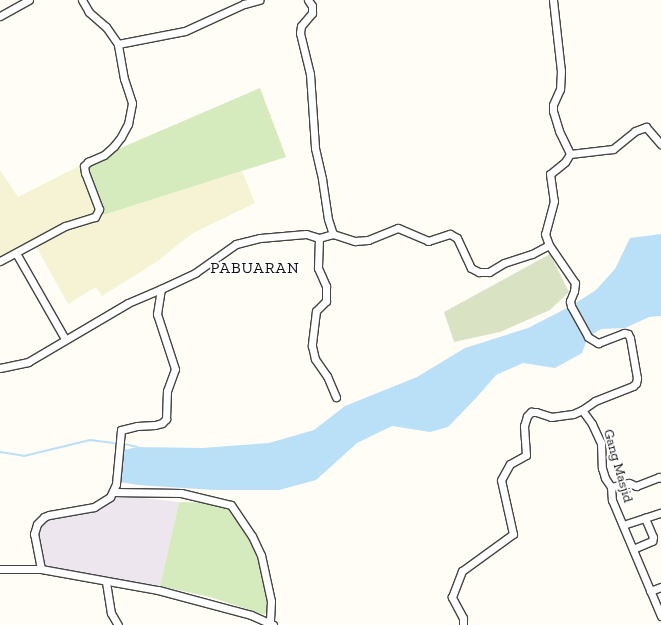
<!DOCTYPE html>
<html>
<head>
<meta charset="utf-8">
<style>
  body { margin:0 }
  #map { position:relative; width:661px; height:625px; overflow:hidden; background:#fffdf5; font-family:"Zilla Slab",serif }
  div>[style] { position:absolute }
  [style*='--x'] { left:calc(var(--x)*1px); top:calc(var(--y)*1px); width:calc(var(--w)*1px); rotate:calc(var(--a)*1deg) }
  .industrial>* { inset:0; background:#eee6ef }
  .farmland>* { inset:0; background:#f6f3d4 }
  .green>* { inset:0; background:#d5ebbd }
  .cemetery>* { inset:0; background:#d9e3c4 }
  .water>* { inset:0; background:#b9e0f7 }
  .stream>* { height:2px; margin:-1px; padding:0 1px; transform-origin:1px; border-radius:1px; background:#b9e0f7 }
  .roads { filter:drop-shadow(1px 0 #444) drop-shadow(-1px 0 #444) drop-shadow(0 1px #444) drop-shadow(0 -1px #444) }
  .minor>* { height:7px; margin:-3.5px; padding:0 3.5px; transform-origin:3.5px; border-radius:3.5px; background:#fff }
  span { translate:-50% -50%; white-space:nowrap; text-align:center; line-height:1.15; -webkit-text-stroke:4px #fff; paint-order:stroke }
  .street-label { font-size:14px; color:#111 }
  .quarter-label { font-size:16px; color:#111; letter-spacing:1px }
</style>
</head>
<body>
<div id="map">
  <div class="industrial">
    <i style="clip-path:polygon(115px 495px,179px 502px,160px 586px,44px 567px,39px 530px,42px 524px,47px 520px,97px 509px,110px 501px)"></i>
  </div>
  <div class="farmland">
    <i style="clip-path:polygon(81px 165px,100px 216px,242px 171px,255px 203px,193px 233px,155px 263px,102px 296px,96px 287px,68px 304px,33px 241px,0 260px,0 170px,18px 197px)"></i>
  </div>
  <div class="green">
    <i style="clip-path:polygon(260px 88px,286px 157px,100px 216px,81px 165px)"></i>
    <i style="clip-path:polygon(179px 502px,213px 503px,229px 508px,246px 529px,259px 563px,268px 606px,265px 615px,210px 597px,160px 586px)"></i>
  </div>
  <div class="cemetery">
    <i style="clip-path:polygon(550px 254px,569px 292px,550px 310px,500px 332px,454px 342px,444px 312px)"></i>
  </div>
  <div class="water">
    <i style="clip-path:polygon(661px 234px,661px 316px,649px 317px,625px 328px,601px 329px,588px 337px,582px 353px,555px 368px,523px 363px,496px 375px,477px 397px,448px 427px,430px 432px,392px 426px,357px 443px,316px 480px,279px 490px,214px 490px,138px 485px,120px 482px,123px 450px,138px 447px,202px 448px,269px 443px,314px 430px,345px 406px,417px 377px,465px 348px,528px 328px,571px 306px,596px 290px,615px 269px,630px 238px)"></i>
  </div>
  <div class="stream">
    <i style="--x:124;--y:444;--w:14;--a:12"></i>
    <i style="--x:0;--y:452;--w:24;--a:9"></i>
    <i style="--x:24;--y:456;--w:68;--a:-13.6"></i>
    <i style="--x:90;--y:440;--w:24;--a:7"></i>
  </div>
  <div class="roads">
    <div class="minor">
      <i style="--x:308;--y:0;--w:7;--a:56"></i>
      <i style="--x:312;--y:6;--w:7;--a:90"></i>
      <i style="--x:312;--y:13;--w:17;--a:130"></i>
      <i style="--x:301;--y:26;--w:7;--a:98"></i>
      <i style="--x:300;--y:33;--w:42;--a:76.3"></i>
      <i style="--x:310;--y:74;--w:74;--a:86.1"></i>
      <i style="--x:315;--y:148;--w:32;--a:77"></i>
      <i style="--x:322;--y:179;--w:40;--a:81.5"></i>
      <i style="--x:328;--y:219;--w:16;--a:72"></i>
      <i style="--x:553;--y:0;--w:71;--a:83.6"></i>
      <i style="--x:561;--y:71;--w:18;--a:93"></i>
      <i style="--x:560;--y:89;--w:17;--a:114"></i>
      <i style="--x:553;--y:105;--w:6;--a:90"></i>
      <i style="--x:553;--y:111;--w:21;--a:73"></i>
      <i style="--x:559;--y:131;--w:25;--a:64"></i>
      <i style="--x:570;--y:154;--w:9;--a:122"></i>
      <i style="--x:565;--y:162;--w:19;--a:141"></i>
      <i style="--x:550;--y:174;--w:27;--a:82"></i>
      <i style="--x:554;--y:201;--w:34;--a:105"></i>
      <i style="--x:545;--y:234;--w:12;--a:70"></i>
      <i style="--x:549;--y:245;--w:46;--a:55.6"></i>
      <i style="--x:575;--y:283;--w:8;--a:97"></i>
      <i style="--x:574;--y:291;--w:11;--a:112"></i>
      <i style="--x:570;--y:301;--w:5;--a:79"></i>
      <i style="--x:571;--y:306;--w:35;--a:61"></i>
      <i style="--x:588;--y:337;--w:12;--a:31"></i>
      <i style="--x:598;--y:343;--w:28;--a:-21"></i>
      <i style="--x:624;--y:333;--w:4;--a:14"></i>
      <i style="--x:628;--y:334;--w:4;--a:63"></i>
      <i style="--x:630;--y:338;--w:41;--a:80.1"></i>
      <i style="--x:637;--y:378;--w:5;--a:101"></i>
      <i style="--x:636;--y:383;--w:4;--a:135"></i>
      <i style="--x:633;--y:386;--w:41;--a:158.5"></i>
      <i style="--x:595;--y:401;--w:16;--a:145"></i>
      <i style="--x:582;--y:410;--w:17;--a:54"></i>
      <i style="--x:592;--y:424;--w:21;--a:65"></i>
      <i style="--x:601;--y:443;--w:25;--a:88"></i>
      <i style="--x:602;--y:468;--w:10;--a:73"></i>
      <i style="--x:605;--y:478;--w:11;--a:56"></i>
      <i style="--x:611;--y:487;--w:13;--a:86"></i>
      <i style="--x:612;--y:500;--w:126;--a:67.1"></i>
      <i style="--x:0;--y:16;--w:33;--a:-29"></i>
      <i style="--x:118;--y:44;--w:68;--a:-11"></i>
      <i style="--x:185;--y:31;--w:65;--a:-24.6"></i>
      <i style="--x:244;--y:4;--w:16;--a:-15"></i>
      <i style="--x:570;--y:154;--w:43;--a:-6.6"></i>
      <i style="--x:613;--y:149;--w:28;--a:-39"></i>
      <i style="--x:635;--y:131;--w:12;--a:-20"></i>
      <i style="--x:646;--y:127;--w:23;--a:49"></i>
      <i style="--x:319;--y:238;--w:30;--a:92"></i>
      <i style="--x:318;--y:268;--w:20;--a:66"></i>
      <i style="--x:326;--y:286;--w:15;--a:90"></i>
      <i style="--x:326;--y:301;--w:14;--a:135"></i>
      <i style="--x:316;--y:311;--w:35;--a:97"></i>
      <i style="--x:312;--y:346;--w:13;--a:77"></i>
      <i style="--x:315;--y:359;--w:21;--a:55"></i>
      <i style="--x:327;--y:376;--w:23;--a:67"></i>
      <i style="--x:16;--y:253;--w:99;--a:60.3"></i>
      <i style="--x:0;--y:261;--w:74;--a:-28.3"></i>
      <i style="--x:65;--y:226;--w:31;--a:-17"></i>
      <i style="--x:95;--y:217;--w:9;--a:-63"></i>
      <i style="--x:99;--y:209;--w:39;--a:-111"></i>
      <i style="--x:85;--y:173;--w:7;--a:-98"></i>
      <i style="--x:84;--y:166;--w:6;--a:-45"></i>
      <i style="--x:88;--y:162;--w:17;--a:-24"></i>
      <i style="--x:104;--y:155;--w:13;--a:-42"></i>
      <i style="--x:114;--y:146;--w:11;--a:-52"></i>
      <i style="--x:121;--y:137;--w:15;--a:-62"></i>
      <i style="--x:128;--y:124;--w:21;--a:-79"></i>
      <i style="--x:132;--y:103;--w:25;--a:-108"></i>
      <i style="--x:124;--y:79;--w:36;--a:-100"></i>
      <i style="--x:118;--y:44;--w:21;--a:-125"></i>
      <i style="--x:106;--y:27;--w:23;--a:-139"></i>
      <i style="--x:89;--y:12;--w:14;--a:-120"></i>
      <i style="--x:0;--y:368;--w:29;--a:-12"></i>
      <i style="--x:28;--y:362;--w:116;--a:-30.5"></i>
      <i style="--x:128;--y:303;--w:36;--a:-23"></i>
      <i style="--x:611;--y:487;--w:18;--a:-13"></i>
      <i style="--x:629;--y:483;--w:8;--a:23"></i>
      <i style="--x:636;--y:486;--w:25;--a:-21"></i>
      <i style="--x:659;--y:477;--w:2;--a:27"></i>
      <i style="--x:113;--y:492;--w:68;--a:0.8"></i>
      <i style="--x:181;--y:493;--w:51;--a:13.5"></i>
      <i style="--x:231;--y:505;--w:37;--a:56"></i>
      <i style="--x:252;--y:536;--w:21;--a:65"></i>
      <i style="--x:261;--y:555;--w:47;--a:77.7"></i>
      <i style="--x:271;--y:601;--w:22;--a:93"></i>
      <i style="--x:623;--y:525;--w:40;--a:-18"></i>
      <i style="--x:633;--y:549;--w:21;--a:-23"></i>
      <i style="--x:652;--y:541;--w:4;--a:-76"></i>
      <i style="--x:653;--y:537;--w:21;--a:-113"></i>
      <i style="--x:0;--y:569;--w:41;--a:0"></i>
      <i style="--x:41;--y:569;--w:119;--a:10.2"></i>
      <i style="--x:158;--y:590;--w:96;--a:15"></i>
      <i style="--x:251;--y:615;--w:24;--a:24"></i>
      <i style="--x:41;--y:569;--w:36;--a:-101"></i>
      <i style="--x:34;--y:534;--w:10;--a:-73"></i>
      <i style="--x:37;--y:524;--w:10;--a:-45"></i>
      <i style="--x:44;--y:517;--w:5;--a:-22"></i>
      <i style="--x:49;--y:515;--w:46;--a:-10.1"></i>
      <i style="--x:94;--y:507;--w:19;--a:-32"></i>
      <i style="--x:110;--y:497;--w:14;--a:-65"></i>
      <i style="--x:116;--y:484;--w:54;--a:-84.7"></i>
      <i style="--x:121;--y:430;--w:16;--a:-14"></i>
      <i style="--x:137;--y:426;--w:18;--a:-3"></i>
      <i style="--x:155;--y:425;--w:7;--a:-16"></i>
      <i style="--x:162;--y:423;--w:6;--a:-45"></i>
      <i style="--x:166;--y:419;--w:28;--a:-88"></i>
      <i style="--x:167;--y:391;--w:23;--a:-70"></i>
      <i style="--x:175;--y:369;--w:58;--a:-108.1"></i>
      <i style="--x:157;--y:314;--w:25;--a:-81"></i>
      <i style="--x:161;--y:289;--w:38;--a:-25"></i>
      <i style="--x:195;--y:273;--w:50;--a:-35.3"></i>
      <i style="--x:236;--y:244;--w:25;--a:-14"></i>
      <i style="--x:260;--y:238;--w:46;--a:-5"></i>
      <i style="--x:306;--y:234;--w:14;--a:17"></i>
      <i style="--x:319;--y:238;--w:15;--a:-16"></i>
      <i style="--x:333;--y:234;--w:23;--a:18"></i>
      <i style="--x:355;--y:241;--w:13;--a:-4"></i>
      <i style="--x:368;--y:240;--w:32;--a:-22"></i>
      <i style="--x:398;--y:228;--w:33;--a:23"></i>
      <i style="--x:428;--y:241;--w:23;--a:-18"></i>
      <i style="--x:450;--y:234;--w:8;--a:30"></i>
      <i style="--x:457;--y:238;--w:33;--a:65"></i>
      <i style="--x:471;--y:268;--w:9;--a:27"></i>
      <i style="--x:479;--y:272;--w:10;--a:0"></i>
      <i style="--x:489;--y:272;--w:17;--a:-31"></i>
      <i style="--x:504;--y:263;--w:29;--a:-18"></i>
      <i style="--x:532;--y:254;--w:19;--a:-28"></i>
      <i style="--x:106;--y:582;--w:31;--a:81"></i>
      <i style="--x:111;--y:613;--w:14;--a:60"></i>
      <i style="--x:650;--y:591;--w:12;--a:-20"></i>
      <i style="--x:463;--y:625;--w:7;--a:-90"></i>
      <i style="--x:463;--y:618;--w:24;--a:-118"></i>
      <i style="--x:452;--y:597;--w:28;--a:-69"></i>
      <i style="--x:462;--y:571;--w:63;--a:-36"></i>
      <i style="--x:513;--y:534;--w:55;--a:-102.5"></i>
      <i style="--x:501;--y:480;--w:18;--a:-61"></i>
      <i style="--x:510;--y:464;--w:18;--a:-29"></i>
      <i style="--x:526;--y:455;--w:29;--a:-94"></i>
      <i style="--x:524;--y:426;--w:10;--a:-73"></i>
      <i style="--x:527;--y:416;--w:6;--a:-45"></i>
      <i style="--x:531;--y:412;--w:5;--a:0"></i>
      <i style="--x:536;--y:412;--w:16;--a:18"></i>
      <i style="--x:551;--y:417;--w:22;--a:-8"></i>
      <i style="--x:573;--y:414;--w:10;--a:-24"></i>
    </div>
  </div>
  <div class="street-label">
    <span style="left:618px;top:466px;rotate:74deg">Gang Masjid</span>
  </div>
  <div class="quarter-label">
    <span style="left:255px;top:268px">PABUARAN</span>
  </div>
</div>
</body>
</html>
